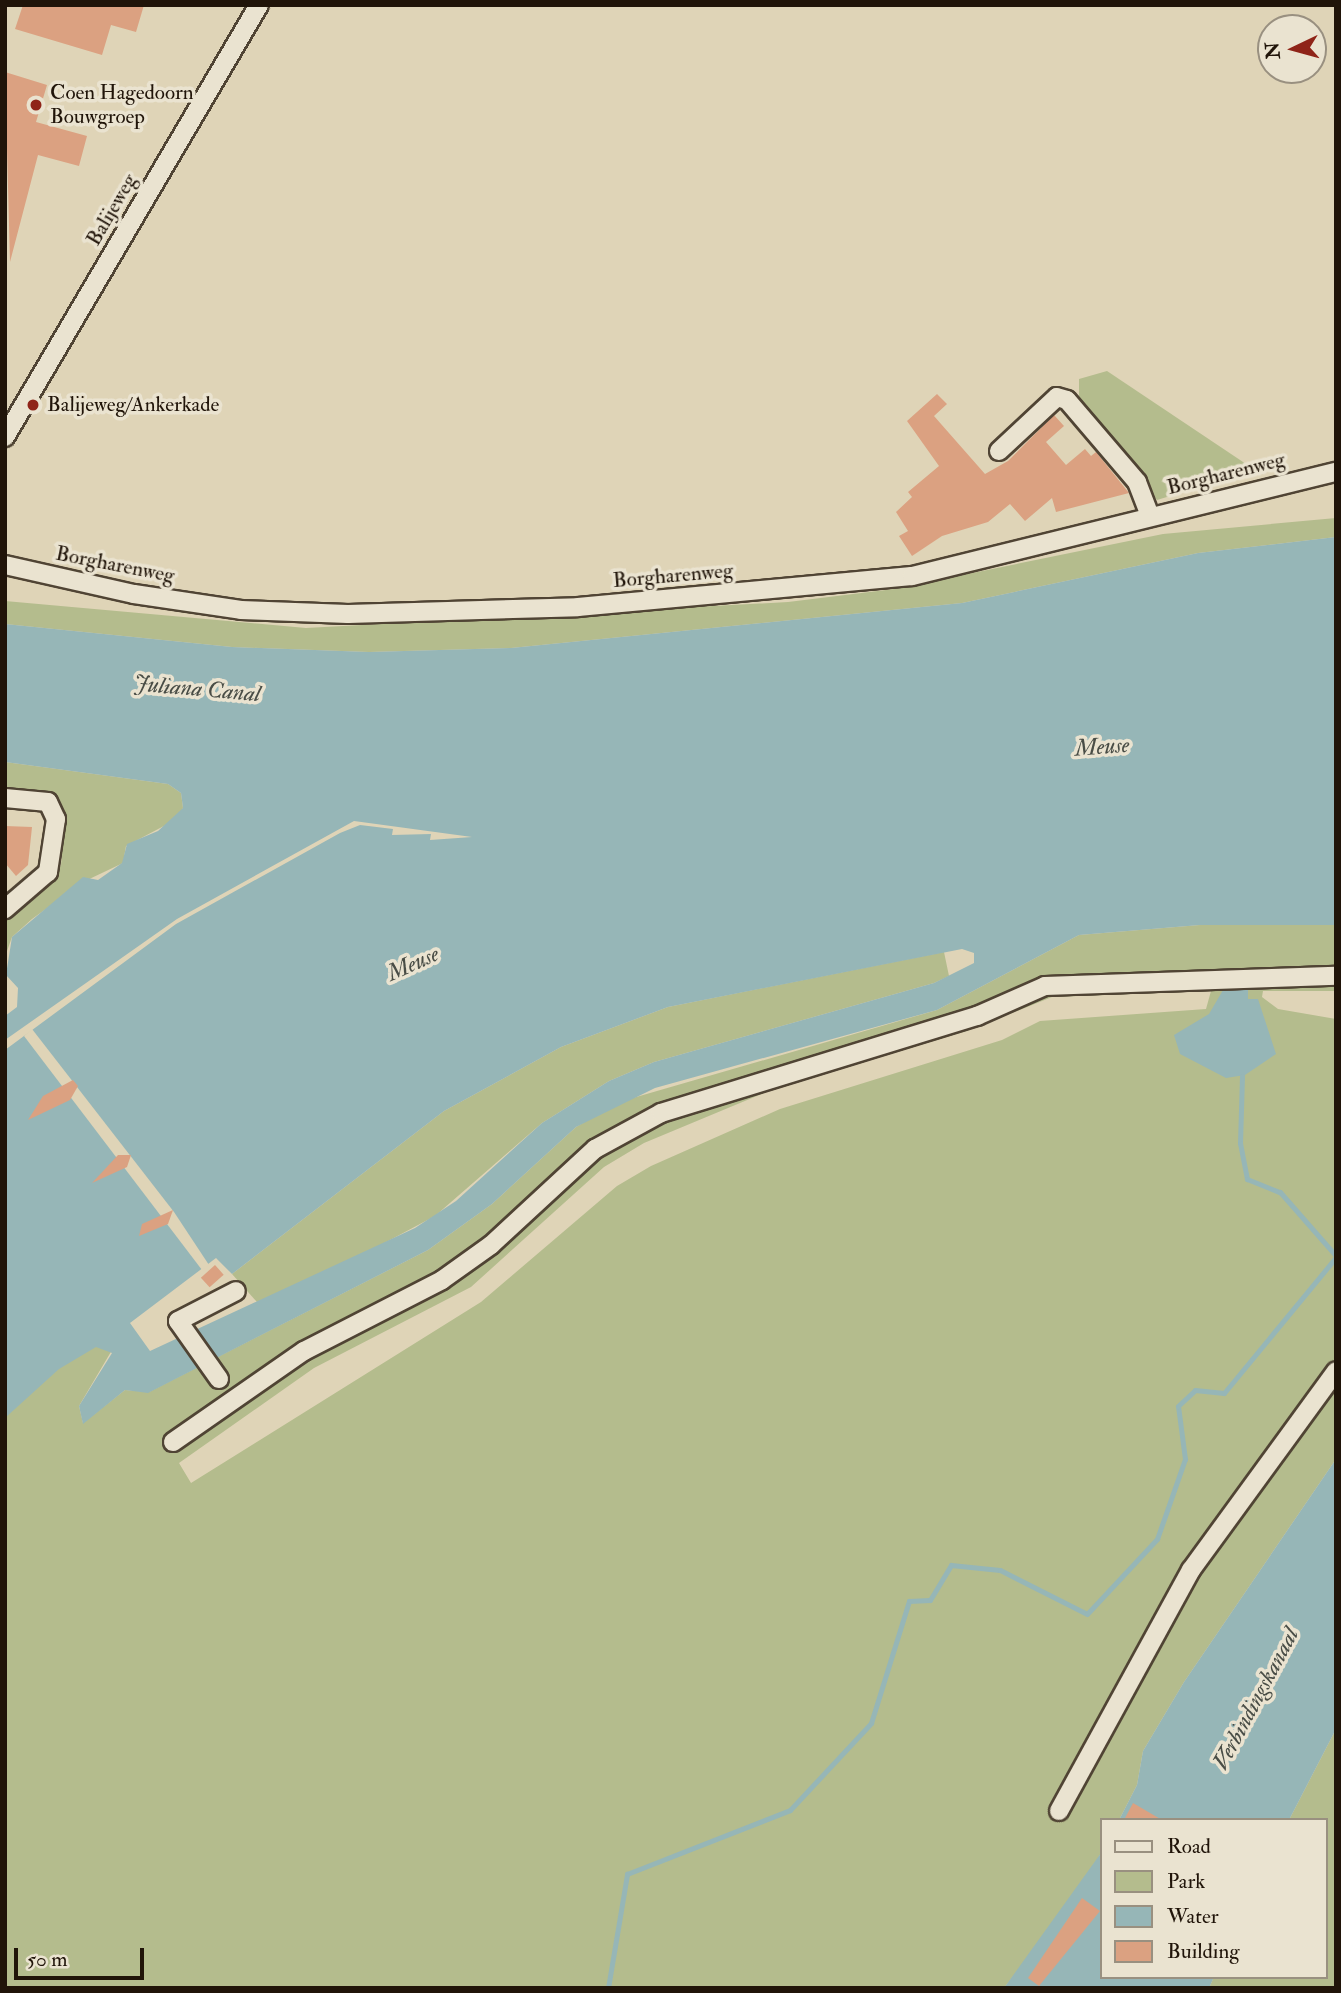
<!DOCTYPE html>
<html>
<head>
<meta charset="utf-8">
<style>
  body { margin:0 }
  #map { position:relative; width:1341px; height:1993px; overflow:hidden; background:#dfd4b7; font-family:"IM FELL Double Pica",serif }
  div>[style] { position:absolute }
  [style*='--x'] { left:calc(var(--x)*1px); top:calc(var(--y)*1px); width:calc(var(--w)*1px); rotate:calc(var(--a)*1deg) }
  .green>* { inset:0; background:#b4bc8d }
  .water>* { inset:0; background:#96b6b7 }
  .pier>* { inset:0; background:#dfd4b7 }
  .stream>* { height:5px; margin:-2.5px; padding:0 2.5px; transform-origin:2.5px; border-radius:2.5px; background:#96b6b7 }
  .building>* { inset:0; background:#dba181; transform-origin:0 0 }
  .roads { filter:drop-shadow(2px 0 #504434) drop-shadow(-2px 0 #504434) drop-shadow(0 2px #504434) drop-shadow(0 -2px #504434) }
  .minor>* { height:18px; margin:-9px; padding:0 9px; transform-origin:9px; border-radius:9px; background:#eae3d0 }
  .dots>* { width:19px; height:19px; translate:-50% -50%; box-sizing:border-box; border:4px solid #eae3d0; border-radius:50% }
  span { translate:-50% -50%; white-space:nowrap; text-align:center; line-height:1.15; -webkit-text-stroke:7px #eae3d0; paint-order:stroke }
  .poi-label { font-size:21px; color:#201409 }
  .left { translate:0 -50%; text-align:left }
  .street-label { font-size:21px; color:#201409 }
  .water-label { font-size:23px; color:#494d46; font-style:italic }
  .frame { position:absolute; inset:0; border:7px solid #201409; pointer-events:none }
  .legend { position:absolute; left:1100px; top:1818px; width:228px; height:161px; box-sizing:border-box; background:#eae3d0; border:2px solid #999080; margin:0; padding:9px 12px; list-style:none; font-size:21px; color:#201409 }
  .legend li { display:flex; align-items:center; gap:14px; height:35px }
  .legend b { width:35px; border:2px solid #999080 }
  .north { position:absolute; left:1257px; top:14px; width:70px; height:70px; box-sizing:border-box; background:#eae3d0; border:2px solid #999080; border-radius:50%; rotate:265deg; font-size:19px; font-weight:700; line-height:28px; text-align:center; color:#201409 }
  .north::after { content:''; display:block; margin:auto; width:24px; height:32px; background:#8f2418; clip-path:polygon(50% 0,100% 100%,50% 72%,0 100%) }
  .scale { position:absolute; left:14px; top:1948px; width:130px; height:32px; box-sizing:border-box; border:4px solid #201409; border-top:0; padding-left:9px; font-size:21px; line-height:24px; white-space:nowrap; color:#201409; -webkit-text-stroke:5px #eae3d0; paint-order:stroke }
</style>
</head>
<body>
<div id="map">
  <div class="green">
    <i style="clip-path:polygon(1107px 371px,1255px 470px,1157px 500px,1079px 408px,1079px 379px)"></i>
    <i style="clip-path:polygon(1336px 518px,1336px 537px,1198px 553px,962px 603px,511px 648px,369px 652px,232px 647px,5px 624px,5px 601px,306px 628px,788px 602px,894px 589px,1163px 534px)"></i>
    <i style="clip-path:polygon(5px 762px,168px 784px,181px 793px,183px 808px,179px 818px,126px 846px,123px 863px,83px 882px,32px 919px,12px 937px,6px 954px,5px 916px,61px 865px,65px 818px,56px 798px,5px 792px)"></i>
    <i style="clip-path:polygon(evenodd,1200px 925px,1336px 925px,1336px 991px,1263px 991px,1262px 997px,1278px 1009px,1336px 1019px,1336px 1459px,1184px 1682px,1143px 1751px,1137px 1785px,1119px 1820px,1101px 1820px,1101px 1853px,1080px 1889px,1004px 1988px,5px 1988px,5px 1247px,112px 1350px,79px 1406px,83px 1423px,125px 1390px,149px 1392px,428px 1250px,492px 1204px,576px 1127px,619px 1102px,937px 1010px,1079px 935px,1200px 925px,1211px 991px,1206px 1009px,1040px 1021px,1002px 1040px,780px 1109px,651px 1166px,617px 1186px,481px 1302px,191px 1483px,179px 1463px,314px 1368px,471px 1287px,604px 1167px,644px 1143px,776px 1088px,967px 1031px,1052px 997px,1211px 991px)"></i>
    <i style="clip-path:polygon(944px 952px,949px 976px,934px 983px,654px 1062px,609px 1081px,542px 1123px,435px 1216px,358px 1257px,257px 1302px,232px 1274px,444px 1111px,561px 1047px,668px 1007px)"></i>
    <i style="clip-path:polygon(1336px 1729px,1336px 1988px,1209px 1988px,1214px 1977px,1325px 1977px,1325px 1820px,1289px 1820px)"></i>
  </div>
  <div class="water">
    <i style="clip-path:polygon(evenodd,1336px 537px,1336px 925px,1200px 925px,1079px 935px,937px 1010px,655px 1088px,576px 1127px,492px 1204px,428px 1250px,148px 1393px,125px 1390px,83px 1424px,79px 1406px,112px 1353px,96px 1347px,59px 1369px,5px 1418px,5px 1050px,176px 924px,340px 833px,360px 825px,393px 829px,392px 835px,431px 834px,430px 840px,472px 837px,354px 821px,177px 919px,5px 1040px,5px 1016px,17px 1007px,18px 988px,6px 975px,12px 937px,83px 877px,98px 880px,122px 863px,127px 844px,158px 831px,183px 808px,181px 793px,168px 784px,5px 762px,5px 624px,232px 647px,369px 652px,511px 648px,962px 603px,1198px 553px,1336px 537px,962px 949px,974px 953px,974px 963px,934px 983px,654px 1062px,609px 1081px,542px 1123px,456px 1201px,415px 1228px,150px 1351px,130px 1323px,216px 1258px,232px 1274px,444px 1111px,561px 1047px,668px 1007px,962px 949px)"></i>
    <i style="clip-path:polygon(1223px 990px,1248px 990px,1248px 999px,1258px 999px,1276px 1054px,1245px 1075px,1226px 1078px,1180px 1054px,1174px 1035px,1209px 1014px)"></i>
    <i style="clip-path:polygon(1336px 1459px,1336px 1729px,1289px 1820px,1119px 1820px,1137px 1785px,1143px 1751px,1184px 1682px)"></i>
    <i style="clip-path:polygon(1101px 1853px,1101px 1977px,1214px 1977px,1209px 1988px,1004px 1988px)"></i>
  </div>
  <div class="pier">
    <i style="clip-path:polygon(32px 1029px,174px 1212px,209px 1265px,202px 1270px,24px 1036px)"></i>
  </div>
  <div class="stream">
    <i style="--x:1242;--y:1076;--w:67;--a:91.7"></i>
    <i style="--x:1240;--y:1143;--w:37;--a:79"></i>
    <i style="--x:1247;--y:1179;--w:35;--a:22"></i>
    <i style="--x:1280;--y:1192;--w:85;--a:48.8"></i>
    <i style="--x:608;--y:1988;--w:116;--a:-80.5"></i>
    <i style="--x:627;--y:1874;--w:175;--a:-21.4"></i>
    <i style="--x:790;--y:1810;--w:119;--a:-47"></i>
    <i style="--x:871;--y:1723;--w:128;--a:-72.7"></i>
    <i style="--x:909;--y:1601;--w:21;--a:-3"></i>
    <i style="--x:930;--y:1600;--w:41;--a:-59"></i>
    <i style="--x:951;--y:1565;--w:49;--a:5.8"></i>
    <i style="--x:1000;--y:1570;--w:97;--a:26.8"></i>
    <i style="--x:1087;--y:1614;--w:103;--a:-47"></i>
    <i style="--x:1157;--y:1539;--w:85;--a:-70.7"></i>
    <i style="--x:1185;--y:1459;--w:53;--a:-97.5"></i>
    <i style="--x:1178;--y:1406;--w:23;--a:-43"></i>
    <i style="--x:1195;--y:1390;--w:29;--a:6"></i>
    <i style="--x:1224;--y:1393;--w:176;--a:-50.5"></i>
  </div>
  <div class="building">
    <i style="clip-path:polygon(23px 5px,144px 5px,136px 32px,111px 25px,102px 55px,15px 29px)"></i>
    <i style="clip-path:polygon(5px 72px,47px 85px,36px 122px,87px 136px,79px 166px,38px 155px,10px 262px)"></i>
    <i style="clip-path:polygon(937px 394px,947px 404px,934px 416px,985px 474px,1008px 461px,1054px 415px,1064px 426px,1046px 442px,1066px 465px,1085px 449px,1091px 456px,1096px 452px,1129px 493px,1056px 512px,1052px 498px,1025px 521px,1010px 504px,988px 522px,942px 536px,912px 556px,899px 536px,908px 531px,896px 512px,912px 497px,908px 492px,939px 466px,907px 421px)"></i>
    <i style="clip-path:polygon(5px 826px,32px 827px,28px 865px,16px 876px,5px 863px)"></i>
    <i style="clip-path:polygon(73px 1080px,78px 1086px,70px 1100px,28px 1120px,43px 1096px)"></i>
    <i style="clip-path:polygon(118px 1155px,131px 1155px,127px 1167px,92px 1183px)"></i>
    <i style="clip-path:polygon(173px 1210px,168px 1224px,139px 1236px,142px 1224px)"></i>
    <i style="left:215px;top:1265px;width:13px;height:19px;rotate:48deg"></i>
    <i style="clip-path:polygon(1133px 1803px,1162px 1820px,1124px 1820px)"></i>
    <i style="clip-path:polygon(1082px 1898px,1100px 1911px,1039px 1986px,1028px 1978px)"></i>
  </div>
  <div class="roads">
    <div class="minor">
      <i style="--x:5;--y:437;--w:501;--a:-59.55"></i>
      <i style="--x:999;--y:451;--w:79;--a:-43"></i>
      <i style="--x:1057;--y:397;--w:10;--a:17"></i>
      <i style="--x:1067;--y:400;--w:108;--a:49.5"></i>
      <i style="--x:1137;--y:482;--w:36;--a:69"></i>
      <i style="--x:5;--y:565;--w:132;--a:12.7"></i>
      <i style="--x:134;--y:594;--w:108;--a:8.5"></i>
      <i style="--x:241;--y:610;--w:107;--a:2.1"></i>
      <i style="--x:348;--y:614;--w:230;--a:-1.7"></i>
      <i style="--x:578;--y:607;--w:335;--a:-5.3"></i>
      <i style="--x:912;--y:576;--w:437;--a:-13.8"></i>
      <i style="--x:5;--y:798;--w:43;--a:5.3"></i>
      <i style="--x:48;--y:802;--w:19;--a:65"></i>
      <i style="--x:56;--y:819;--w:54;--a:98.6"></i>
      <i style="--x:48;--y:872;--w:57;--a:139.3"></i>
      <i style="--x:219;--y:1379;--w:71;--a:-125.3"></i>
      <i style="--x:178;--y:1321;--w:65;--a:-27.3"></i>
      <i style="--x:173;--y:1442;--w:160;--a:-34.8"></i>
      <i style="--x:304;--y:1351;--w:155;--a:-27.2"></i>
      <i style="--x:442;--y:1280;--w:60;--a:-35.5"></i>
      <i style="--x:491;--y:1245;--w:142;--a:-42.7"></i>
      <i style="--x:595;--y:1149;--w:75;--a:-28.6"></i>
      <i style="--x:661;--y:1113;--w:331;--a:-17.1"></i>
      <i style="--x:977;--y:1016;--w:74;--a:-23.8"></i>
      <i style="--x:1045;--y:986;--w:291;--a:-2"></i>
      <i style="--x:1059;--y:1811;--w:275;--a:-61.3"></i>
      <i style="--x:1191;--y:1570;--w:246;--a:-53.9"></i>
    </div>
  </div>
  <div class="dots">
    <i style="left:36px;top:105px;background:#8f2418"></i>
    <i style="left:33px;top:405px;background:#8f2418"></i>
  </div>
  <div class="poi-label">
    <span class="left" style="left:50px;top:105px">Coen Hagedoorn<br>Bouwgroep</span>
    <span class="left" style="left:47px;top:405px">Balijeweg/Ankerkade</span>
  </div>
  <div class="street-label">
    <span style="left:112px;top:210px;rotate:-60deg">Balijeweg</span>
    <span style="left:1226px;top:474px;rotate:-14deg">Borgharenweg</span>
    <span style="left:115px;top:565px;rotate:11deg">Borgharenweg</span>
    <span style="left:673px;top:576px;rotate:-5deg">Borgharenweg</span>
  </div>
  <div class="water-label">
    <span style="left:197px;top:689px;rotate:5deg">Juliana Canal</span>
    <span style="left:1102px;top:747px;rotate:-4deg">Meuse</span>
    <span style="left:413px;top:964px;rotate:-24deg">Meuse</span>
    <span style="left:1256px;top:1699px;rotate:-62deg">Verbindingskanaal</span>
  </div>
  <div class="frame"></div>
  <ul class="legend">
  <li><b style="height:9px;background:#eae3d0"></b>Road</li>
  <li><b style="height:19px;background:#b4bc8d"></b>Park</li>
  <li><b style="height:19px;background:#96b6b7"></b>Water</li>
  <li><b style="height:19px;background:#dba181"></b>Building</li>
  </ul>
  <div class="north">N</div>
  <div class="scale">50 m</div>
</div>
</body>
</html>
